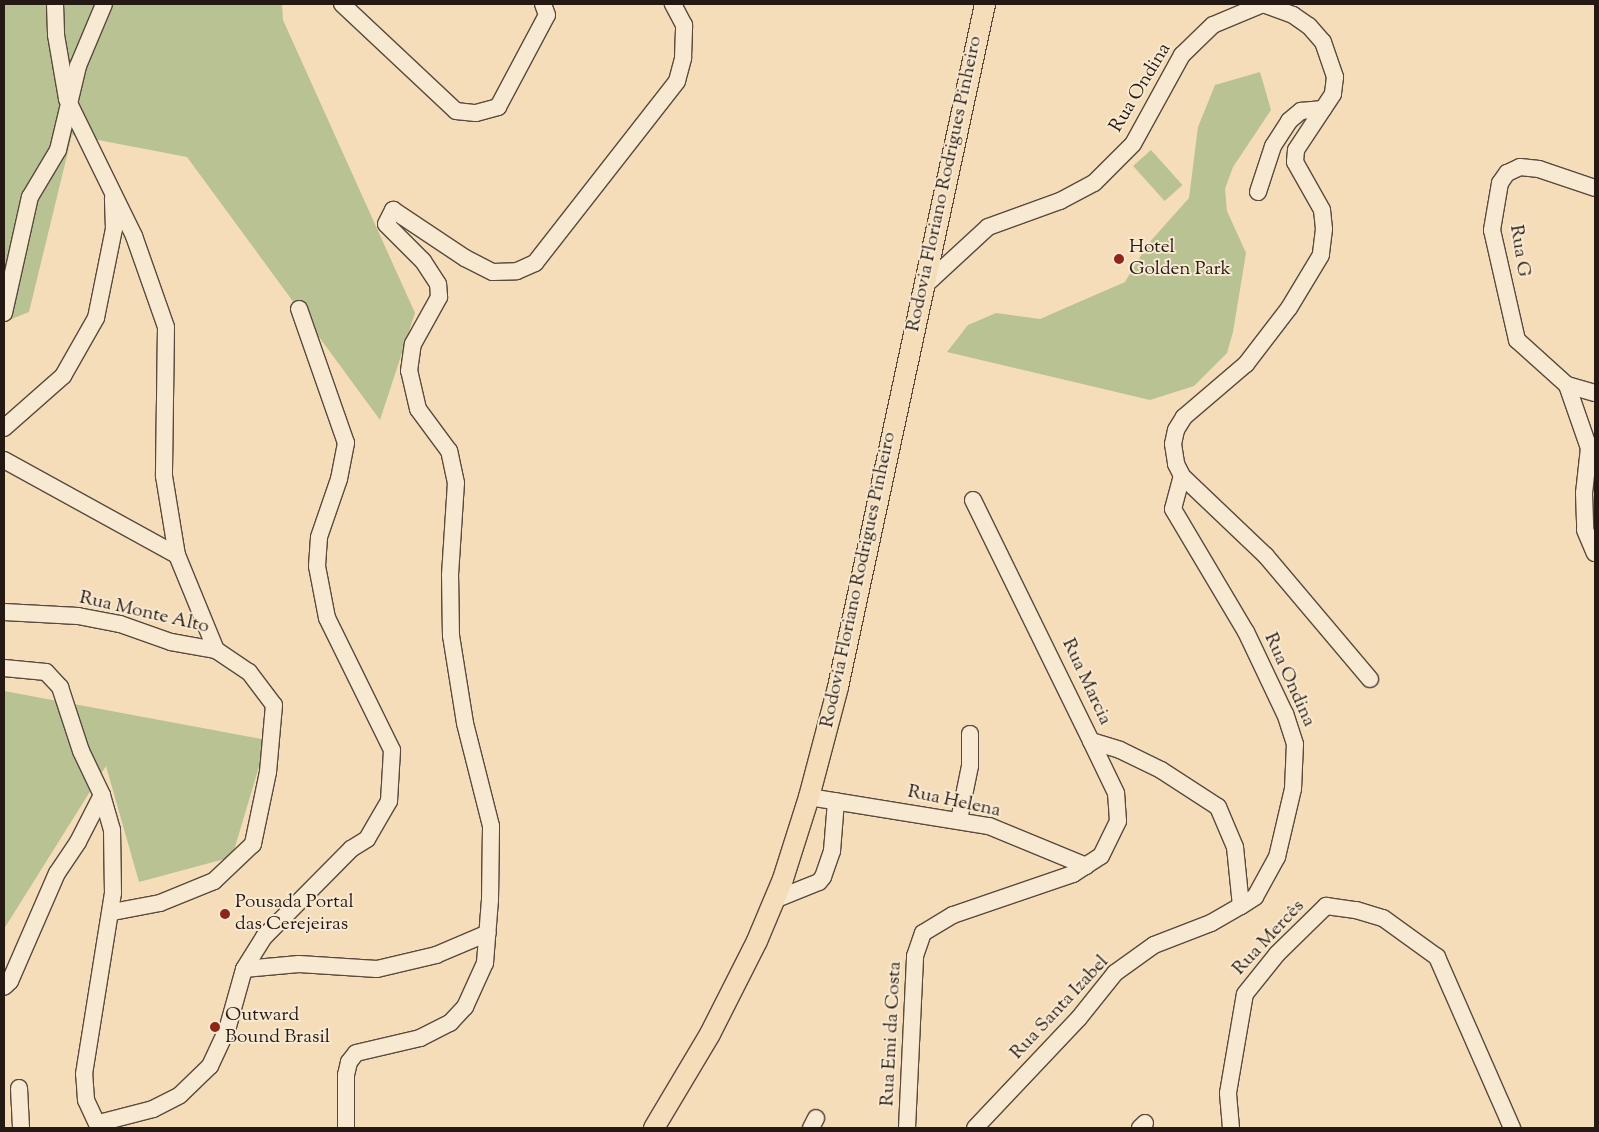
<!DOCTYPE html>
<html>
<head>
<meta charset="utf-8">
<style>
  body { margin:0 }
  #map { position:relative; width:1599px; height:1132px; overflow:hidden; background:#f5ddba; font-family:"Sorts Mill Goudy",serif }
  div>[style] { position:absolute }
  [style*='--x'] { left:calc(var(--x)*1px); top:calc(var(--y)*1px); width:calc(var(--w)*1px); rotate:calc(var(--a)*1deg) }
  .green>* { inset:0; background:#b8c292; transform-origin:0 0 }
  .roads { filter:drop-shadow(1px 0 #594a3d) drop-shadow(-1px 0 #594a3d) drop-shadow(0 1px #594a3d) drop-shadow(0 -1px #594a3d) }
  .minor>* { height:16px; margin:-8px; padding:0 8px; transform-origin:8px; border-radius:8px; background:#f8e9d2 }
  .major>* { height:20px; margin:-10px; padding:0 10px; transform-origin:10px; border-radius:10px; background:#f5ddba }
  .dots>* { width:14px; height:14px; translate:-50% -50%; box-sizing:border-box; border:2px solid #f8e9d2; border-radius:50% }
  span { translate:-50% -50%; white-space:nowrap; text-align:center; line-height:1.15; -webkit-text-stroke:4px #f8e9d2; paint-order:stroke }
  .street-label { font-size:19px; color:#251913 }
  .poi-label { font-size:19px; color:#251913 }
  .left { translate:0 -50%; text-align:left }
  .frame { position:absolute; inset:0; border:5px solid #251913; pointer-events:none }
</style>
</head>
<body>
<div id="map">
  <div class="green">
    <i style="clip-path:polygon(4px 4px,282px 4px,283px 20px,415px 313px,380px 420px,187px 157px,72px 135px,29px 312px,4px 322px)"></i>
    <i style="clip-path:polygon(1260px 72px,1271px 110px,1233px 167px,1225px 189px,1227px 211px,1246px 253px,1233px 332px,1227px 353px,1194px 386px,1150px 400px,947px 352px,968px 325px,996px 313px,1040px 319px,1125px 282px,1148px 244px,1189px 198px,1198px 127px,1215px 85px)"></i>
    <i style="left:1151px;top:150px;width:47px;height:24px;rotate:48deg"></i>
    <i style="clip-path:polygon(4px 691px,267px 740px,232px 857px,139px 882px,106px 766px,4px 929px)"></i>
  </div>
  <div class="roads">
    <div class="minor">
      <i style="--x:55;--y:4;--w:31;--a:88"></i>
      <i style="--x:56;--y:35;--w:65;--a:80.2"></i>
      <i style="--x:67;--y:99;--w:153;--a:63.9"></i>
      <i style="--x:134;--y:236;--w:96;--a:70.6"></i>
      <i style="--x:166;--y:327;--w:149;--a:90.8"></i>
      <i style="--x:164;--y:476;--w:80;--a:80.7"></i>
      <i style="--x:177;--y:555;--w:103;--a:67.7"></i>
      <i style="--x:342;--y:4;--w:156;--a:43.2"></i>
      <i style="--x:456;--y:111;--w:20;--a:6"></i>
      <i style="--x:476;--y:113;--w:23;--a:-15"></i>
      <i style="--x:498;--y:107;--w:104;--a:-62"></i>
      <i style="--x:547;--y:15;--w:12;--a:-110"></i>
      <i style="--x:1595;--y:188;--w:59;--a:-161.3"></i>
      <i style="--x:1539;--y:169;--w:19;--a:-174"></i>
      <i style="--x:1520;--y:167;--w:14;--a:155"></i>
      <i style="--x:1507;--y:173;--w:12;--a:125"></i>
      <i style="--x:1500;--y:183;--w:48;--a:99.7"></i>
      <i style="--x:1492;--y:230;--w:113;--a:77.2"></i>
      <i style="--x:1517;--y:340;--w:67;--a:42"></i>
      <i style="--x:1567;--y:385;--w:29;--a:16"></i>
      <i style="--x:1258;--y:192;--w:48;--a:-71.9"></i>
      <i style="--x:1273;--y:146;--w:30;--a:-57"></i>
      <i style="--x:1289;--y:121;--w:16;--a:-40"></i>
      <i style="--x:1301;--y:111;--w:22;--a:-5"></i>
      <i style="--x:923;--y:287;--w:88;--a:-42.7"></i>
      <i style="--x:988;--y:227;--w:77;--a:-19.9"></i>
      <i style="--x:1060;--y:201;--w:38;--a:-28"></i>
      <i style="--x:1094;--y:183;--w:55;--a:-45"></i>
      <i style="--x:1133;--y:144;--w:102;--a:-61.2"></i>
      <i style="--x:1182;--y:55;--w:43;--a:-44.1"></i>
      <i style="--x:1213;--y:25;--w:54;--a:-22.8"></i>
      <i style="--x:1263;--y:4;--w:32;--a:20"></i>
      <i style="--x:1293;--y:15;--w:19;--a:35"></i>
      <i style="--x:1309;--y:26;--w:21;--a:49"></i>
      <i style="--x:1323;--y:42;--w:37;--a:71"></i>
      <i style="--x:1335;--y:77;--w:17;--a:97"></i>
      <i style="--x:1333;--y:94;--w:67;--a:123.5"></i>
      <i style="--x:1296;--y:150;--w:12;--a:95"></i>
      <i style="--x:1295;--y:162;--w:55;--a:60.6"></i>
      <i style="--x:1322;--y:210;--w:19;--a:84"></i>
      <i style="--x:1324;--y:229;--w:26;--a:97"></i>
      <i style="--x:1321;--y:255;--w:62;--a:121.1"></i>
      <i style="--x:1289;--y:308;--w:71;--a:127.5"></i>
      <i style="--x:1246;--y:364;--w:82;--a:139.5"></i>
      <i style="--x:1184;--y:417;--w:15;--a:122"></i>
      <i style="--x:1176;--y:430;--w:14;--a:102"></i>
      <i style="--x:1173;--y:444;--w:20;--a:81"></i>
      <i style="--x:1176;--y:464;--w:13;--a:63"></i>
      <i style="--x:1182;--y:476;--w:116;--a:43.6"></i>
      <i style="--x:1266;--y:556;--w:161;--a:49.8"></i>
      <i style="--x:4;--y:313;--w:119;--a:-77.4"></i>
      <i style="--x:30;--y:197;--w:55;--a:-59.2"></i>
      <i style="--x:58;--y:150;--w:86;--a:-76.6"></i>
      <i style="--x:78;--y:66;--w:67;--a:-67.2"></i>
      <i style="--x:1567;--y:385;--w:67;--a:70.8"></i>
      <i style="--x:1589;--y:448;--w:45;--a:96.3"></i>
      <i style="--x:1584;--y:493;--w:37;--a:88"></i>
      <i style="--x:1585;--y:530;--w:25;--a:67"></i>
      <i style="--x:4;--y:428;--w:79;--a:-41.4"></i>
      <i style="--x:63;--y:376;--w:67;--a:-60.4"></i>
      <i style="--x:96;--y:318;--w:91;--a:-78.6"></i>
      <i style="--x:114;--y:229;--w:31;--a:-92"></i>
      <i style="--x:4;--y:460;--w:197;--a:28.8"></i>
      <i style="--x:973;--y:500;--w:268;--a:63.9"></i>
      <i style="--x:1091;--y:741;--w:30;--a:17"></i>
      <i style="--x:1120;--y:750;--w:46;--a:26"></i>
      <i style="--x:1161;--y:770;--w:68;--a:33"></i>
      <i style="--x:1218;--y:807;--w:43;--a:67"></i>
      <i style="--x:1235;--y:847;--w:59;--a:84.2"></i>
      <i style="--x:4;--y:612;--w:74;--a:3.1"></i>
      <i style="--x:78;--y:616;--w:43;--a:10.8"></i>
      <i style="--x:120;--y:624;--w:54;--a:19.4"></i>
      <i style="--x:171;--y:642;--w:46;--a:10.1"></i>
      <i style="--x:216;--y:650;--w:40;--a:34"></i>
      <i style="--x:249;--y:672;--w:41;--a:52.9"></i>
      <i style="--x:274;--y:705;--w:67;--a:95.1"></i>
      <i style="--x:268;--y:772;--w:74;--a:101.8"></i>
      <i style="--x:253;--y:844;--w:54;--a:136.5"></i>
      <i style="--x:214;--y:881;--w:58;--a:157.8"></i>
      <i style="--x:160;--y:903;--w:49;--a:169.4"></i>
      <i style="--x:4;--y:668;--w:42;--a:5.4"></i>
      <i style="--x:46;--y:672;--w:21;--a:47"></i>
      <i style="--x:60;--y:687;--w:67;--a:71.8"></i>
      <i style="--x:81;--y:751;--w:49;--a:64.5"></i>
      <i style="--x:102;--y:795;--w:53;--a:117.1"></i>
      <i style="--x:78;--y:842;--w:37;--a:124"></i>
      <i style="--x:57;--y:873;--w:118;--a:113.5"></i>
      <i style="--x:10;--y:981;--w:8;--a:135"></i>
      <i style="--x:809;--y:797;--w:182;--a:9.2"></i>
      <i style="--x:989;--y:826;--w:105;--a:22.4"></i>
      <i style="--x:959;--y:820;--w:55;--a:-78.5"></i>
      <i style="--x:970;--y:766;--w:32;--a:-90"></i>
      <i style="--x:774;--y:900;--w:48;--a:-21.8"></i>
      <i style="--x:819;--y:882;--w:6;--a:-51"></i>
      <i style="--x:823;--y:877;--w:28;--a:-71"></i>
      <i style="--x:832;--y:851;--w:50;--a:-85.4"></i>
      <i style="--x:244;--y:969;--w:55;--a:-5.2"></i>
      <i style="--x:299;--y:964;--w:78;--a:3.7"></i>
      <i style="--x:377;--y:969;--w:61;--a:-13.3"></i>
      <i style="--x:436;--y:955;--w:56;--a:-22.9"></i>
      <i style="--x:19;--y:1088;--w:40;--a:87.1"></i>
      <i style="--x:99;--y:1123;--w:56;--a:-14.5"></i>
      <i style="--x:153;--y:1109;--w:30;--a:-27"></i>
      <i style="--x:180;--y:1095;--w:42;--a:-44"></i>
      <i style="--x:210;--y:1066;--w:40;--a:-65"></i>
      <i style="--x:227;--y:1030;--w:63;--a:-74.4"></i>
      <i style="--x:244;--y:969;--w:38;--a:-58"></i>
      <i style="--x:264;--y:937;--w:124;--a:-45.3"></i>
      <i style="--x:351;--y:849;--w:19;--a:-32"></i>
      <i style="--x:367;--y:839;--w:44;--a:-59.9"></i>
      <i style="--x:389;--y:801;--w:51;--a:-86.6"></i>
      <i style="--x:392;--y:750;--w:147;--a:-116.2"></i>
      <i style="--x:327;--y:618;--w:53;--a:-100.9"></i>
      <i style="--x:317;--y:566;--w:29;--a:-86"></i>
      <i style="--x:319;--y:537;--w:61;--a:-71"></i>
      <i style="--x:339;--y:479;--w:37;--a:-79"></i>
      <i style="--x:346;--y:443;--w:142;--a:-109.3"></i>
      <i style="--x:99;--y:1128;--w:31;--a:-115"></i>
      <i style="--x:86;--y:1100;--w:26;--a:-94"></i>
      <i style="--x:84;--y:1074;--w:183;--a:-80.9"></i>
      <i style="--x:113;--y:893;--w:63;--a:-90.9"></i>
      <i style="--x:112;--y:830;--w:36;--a:-106"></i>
      <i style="--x:346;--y:1128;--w:53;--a:-90"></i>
      <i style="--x:346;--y:1075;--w:13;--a:-77"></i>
      <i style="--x:349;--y:1062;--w:11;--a:-52"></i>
      <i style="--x:356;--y:1053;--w:66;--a:-13.2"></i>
      <i style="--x:420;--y:1038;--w:34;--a:-27"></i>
      <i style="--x:450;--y:1023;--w:22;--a:-47"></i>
      <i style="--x:465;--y:1007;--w:48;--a:-65.6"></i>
      <i style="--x:485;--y:963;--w:63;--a:-85.5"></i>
      <i style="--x:490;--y:900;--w:74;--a:-89.2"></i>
      <i style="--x:491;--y:826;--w:106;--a:-104.2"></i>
      <i style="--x:465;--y:723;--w:88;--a:-99.1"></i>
      <i style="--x:451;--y:636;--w:61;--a:-90.9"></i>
      <i style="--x:450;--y:575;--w:92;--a:-86.3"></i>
      <i style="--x:456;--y:483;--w:33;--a:-102"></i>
      <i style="--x:449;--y:451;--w:52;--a:-126.4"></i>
      <i style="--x:418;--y:409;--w:39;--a:-103"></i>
      <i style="--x:409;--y:371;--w:27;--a:-82"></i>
      <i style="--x:413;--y:344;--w:54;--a:-61"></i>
      <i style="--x:439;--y:297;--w:13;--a:-94"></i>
      <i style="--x:438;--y:284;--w:27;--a:-123"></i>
      <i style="--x:423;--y:261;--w:52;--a:-135"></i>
      <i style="--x:386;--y:224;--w:16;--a:-63"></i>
      <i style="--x:393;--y:210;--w:87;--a:33.7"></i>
      <i style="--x:465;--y:258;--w:31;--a:27"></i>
      <i style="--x:493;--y:272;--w:24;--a:-2"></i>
      <i style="--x:517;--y:271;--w:20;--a:-24"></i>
      <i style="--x:535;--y:263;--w:231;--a:-52"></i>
      <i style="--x:677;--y:81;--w:24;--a:-75"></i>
      <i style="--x:683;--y:58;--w:33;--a:-88"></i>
      <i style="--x:684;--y:25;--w:24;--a:-118"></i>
      <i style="--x:811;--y:1128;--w:11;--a:-63"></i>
      <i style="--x:907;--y:1128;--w:172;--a:-87.3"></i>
      <i style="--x:915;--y:956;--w:24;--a:-71"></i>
      <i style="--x:923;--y:933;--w:35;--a:-31"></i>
      <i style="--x:953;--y:915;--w:127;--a:-18.9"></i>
      <i style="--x:1073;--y:874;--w:33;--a:-33"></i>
      <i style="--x:1101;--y:856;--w:39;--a:-64"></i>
      <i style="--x:1118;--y:821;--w:28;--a:-94"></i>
      <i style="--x:1116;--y:793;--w:58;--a:-115.7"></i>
      <i style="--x:975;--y:1128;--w:151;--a:-46.6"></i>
      <i style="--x:1079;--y:1018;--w:58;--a:-51.3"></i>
      <i style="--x:1115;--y:973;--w:48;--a:-35.7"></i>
      <i style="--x:1154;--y:945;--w:61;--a:-21.1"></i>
      <i style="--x:1211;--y:923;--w:34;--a:-30"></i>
      <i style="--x:1241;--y:906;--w:17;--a:-33"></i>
      <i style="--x:1255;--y:897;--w:46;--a:-61.2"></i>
      <i style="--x:1277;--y:857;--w:70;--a:-76.8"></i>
      <i style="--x:1293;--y:789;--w:45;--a:-87.5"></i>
      <i style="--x:1295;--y:744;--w:32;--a:-108"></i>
      <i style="--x:1285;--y:714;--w:91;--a:-115.4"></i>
      <i style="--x:1246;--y:632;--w:143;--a:-120.7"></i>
      <i style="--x:1173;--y:509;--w:34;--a:-75"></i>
      <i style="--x:1140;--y:1128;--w:7;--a:-45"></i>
      <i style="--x:1231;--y:1128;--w:35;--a:-95"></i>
      <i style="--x:1228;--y:1093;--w:100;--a:-80.3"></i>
      <i style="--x:1245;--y:994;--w:51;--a:-51.3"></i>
      <i style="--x:1277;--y:954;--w:69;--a:-44.4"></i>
      <i style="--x:1326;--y:906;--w:30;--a:8"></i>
      <i style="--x:1356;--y:910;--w:28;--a:17"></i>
      <i style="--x:1383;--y:918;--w:67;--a:35.8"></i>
      <i style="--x:1437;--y:957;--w:187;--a:66.3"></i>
    </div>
    <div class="major">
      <i style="--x:654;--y:1128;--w:109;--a:-59.2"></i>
      <i style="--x:710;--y:1034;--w:104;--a:-63.2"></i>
      <i style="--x:757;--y:941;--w:67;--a:-67.2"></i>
      <i style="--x:783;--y:879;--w:86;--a:-72.4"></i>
      <i style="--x:809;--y:797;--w:114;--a:-75.2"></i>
      <i style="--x:838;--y:687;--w:699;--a:-77.85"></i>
    </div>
  </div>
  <div class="dots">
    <i style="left:1119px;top:259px;background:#8f2418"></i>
    <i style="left:225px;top:914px;background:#8f2418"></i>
    <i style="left:215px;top:1027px;background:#8f2418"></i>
  </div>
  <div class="street-label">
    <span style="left:1141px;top:88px;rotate:-59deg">Rua Ondina</span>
    <span style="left:945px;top:184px;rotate:-78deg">Rodovia Floriano Rodrigues Pinheiro</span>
    <span style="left:1519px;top:251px;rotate:81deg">Rua G</span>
    <span style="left:859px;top:580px;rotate:-78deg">Rodovia Floriano Rodrigues Pinheiro</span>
    <span style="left:144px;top:613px;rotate:13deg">Rua Monte Alto</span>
    <span style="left:1289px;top:680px;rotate:66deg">Rua Ondina</span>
    <span style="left:1086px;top:682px;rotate:65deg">Rua Marcia</span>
    <span style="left:954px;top:802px;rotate:12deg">Rua Helena</span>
    <span style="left:1269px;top:938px;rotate:-47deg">Rua Mercês</span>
    <span style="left:1060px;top:1008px;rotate:-47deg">Rua Santa Izabel</span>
    <span style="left:892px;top:1034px;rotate:-87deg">Rua Emi da Costa</span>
  </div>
  <div class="poi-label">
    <span class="left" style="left:1129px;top:259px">Hotel<br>Golden Park</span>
    <span class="left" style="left:235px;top:914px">Pousada Portal<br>das Cerejeiras</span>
    <span class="left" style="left:225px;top:1027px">Outward<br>Bound Brasil</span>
  </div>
  <div class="frame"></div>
</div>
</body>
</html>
